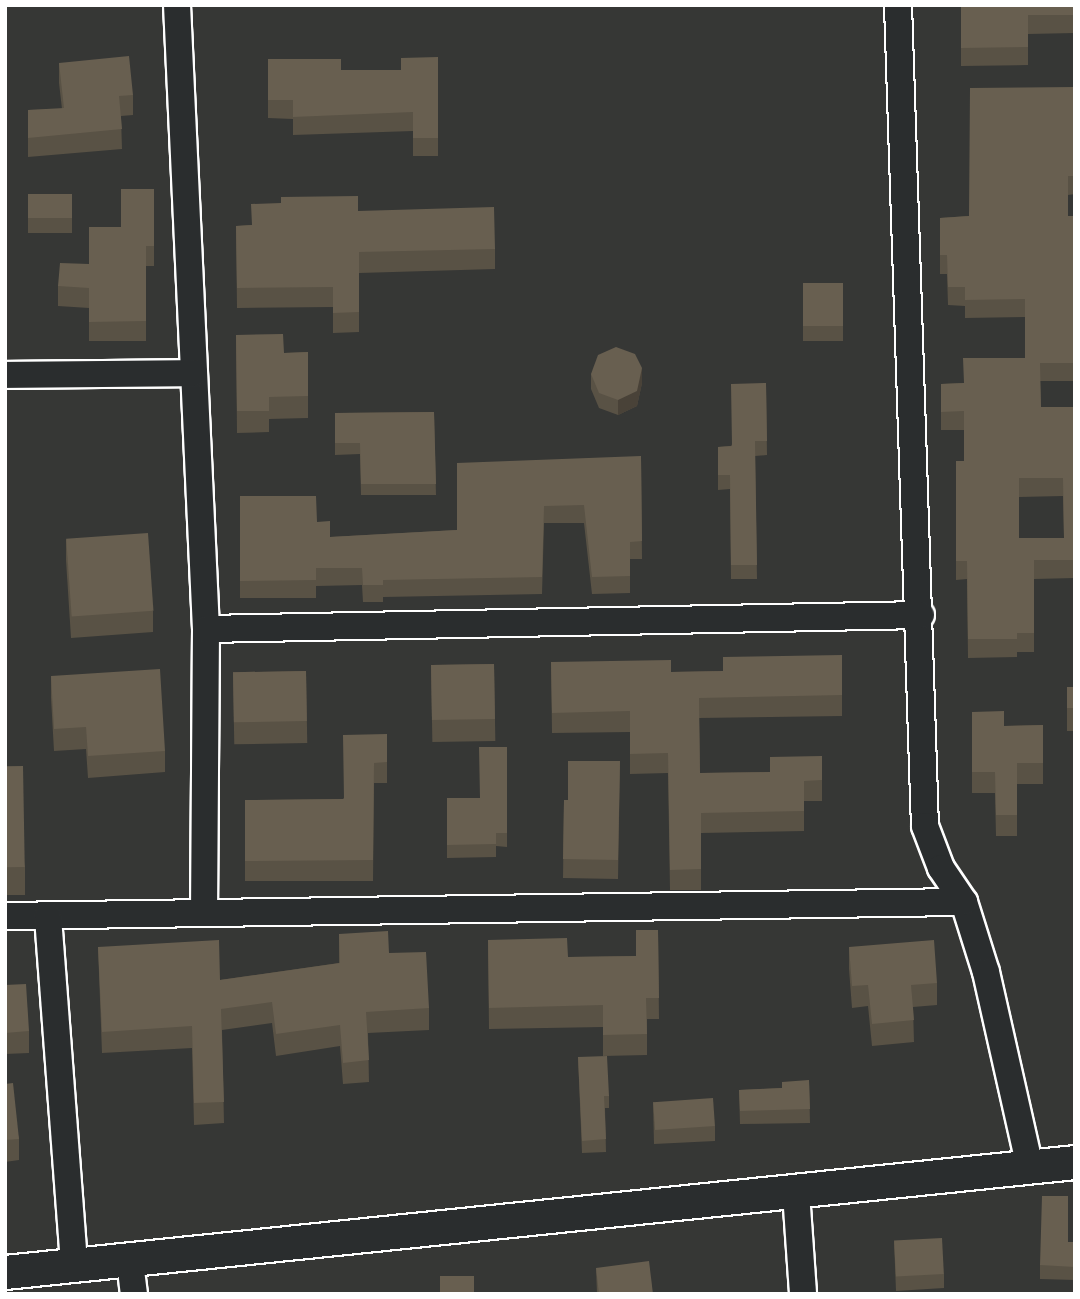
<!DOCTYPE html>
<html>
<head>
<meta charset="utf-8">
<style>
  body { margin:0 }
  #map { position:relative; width:1080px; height:1299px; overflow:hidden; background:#363735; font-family:"Patrick Hand",sans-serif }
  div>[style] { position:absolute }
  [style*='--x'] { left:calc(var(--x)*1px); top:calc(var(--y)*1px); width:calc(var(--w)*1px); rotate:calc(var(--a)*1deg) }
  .roads { filter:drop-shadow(2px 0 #fff) drop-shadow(-2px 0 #fff) drop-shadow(0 2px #fff) drop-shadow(0 -2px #fff) }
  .minor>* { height:26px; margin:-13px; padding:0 13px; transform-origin:13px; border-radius:13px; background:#2a2d2e }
  .tertiary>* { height:33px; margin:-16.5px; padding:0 16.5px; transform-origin:16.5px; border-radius:16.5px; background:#2a2d2e }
  .wall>* { inset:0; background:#595245; transform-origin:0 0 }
  .shaded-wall>* { inset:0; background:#494238 }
  .building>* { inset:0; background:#685f50; transform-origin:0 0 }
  span { translate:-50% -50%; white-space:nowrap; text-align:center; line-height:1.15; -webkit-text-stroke:7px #2a2d2e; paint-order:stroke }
  .frame { position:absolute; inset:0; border:7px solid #fff; pointer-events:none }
</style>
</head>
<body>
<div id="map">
  <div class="roads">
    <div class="minor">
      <i style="--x:177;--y:5;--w:625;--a:87.34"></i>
      <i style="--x:206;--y:629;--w:281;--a:90.4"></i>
      <i style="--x:898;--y:5;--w:821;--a:88.12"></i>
      <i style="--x:925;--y:826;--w:45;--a:69.1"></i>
      <i style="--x:941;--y:868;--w:41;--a:55.9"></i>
      <i style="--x:964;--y:902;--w:73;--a:72.6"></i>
      <i style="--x:986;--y:972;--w:200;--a:77.3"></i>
      <i style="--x:5;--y:375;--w:189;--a:-0.6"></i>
      <i style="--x:206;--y:629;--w:715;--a:-1.12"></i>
      <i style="--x:5;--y:916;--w:959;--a:-0.84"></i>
      <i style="--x:48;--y:917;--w:348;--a:85.7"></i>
      <i style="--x:796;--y:1193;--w:101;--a:86"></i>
      <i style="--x:130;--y:1262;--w:32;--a:83"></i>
    </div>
    <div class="tertiary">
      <i style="--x:5;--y:1272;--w:1076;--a:-5.87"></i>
    </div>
  </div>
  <div class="wall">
    <i style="clip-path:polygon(961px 5px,1075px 5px,1075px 33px,1028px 34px,1028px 65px,961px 66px)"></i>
    <i style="clip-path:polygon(438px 57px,438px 156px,413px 156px,413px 131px,293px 135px,293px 119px,268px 118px,268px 59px,341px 70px,401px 70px)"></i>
    <i style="clip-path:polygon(59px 63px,133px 95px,133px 115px,121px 116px,122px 149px,28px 157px,28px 110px,62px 109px,59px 83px)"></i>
    <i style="clip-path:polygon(evenodd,1075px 87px,1075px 194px,1068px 195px,1068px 216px,1075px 216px,1075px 381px,1040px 381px,1041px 407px,1075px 407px,1075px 578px,1034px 579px,1034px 652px,1017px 652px,1017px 657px,968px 658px,967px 579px,956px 580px,956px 461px,964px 461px,964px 430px,941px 430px,941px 384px,964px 383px,1025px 358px,1025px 317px,965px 318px,965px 306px,948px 305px,947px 274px,940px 274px,940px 218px,969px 216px,1075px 87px,1063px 496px,1064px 538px,1019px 538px,1019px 497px,1063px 496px)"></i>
    <i style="clip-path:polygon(154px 189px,154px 266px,146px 266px,146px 341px,89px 341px,89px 308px,58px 306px,58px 286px,89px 264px)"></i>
    <i style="left:28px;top:194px;width:44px;height:39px"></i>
    <i style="clip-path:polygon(358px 211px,495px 249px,495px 269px,359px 273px,359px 332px,333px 333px,333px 307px,237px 308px,236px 226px,251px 225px)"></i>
    <i style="left:803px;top:283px;width:40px;height:58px"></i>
    <i style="clip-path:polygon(236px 335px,284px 353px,308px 352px,308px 418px,269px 419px,269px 432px,237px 433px)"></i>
    <i style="clip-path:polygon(591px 374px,642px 383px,637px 406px,618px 415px,599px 408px,591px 389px)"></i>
    <i style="clip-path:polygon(766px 383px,767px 455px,755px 456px,757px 579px,731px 579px,730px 489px,718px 490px,718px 447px,731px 446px)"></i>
    <i style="clip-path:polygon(434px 412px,436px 495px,361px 495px,360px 454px,335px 455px,335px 413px)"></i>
    <i style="clip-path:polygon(641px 456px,642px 559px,630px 559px,630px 593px,592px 594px,584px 523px,544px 523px,542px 594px,383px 597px,383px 602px,363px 602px,362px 585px,316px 586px,316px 598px,240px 598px,240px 496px,317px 522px,330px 537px,457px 530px)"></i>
    <i style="clip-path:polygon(66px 539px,153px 611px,153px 632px,71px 638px,66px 560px)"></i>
    <i style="clip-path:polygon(842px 655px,842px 716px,699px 718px,700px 773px,770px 772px,822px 756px,822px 801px,804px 801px,804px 831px,701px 833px,701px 890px,670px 890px,668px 773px,630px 774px,630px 732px,552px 733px,551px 662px,671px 672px,723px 671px)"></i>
    <i style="left:494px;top:664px;width:77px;height:63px;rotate:89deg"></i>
    <i style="left:306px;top:671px;width:72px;height:73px;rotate:89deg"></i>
    <i style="clip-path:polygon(51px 676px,165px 751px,165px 772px,88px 778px,86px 749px,54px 751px,51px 698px)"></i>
    <i style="left:1067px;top:687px;width:8px;height:44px"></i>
    <i style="clip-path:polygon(972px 712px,1004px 726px,1043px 725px,1043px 784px,1017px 784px,1017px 836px,996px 836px,995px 793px,972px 793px)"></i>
    <i style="clip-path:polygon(387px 734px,387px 783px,374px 783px,373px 881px,245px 881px,245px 800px,343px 799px)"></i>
    <i style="clip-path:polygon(620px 761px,618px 879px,563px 878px,564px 800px,568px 800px)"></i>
    <i style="clip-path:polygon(5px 767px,25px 867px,25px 895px,5px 895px)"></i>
    <i style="clip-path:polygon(447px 798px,507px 833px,507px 847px,496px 846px,496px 857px,447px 858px)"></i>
    <i style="clip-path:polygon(658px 930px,659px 1019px,647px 1019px,647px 1055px,603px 1056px,603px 1027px,489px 1029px,488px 940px,568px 957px,636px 956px)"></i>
    <i style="clip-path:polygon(339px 934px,389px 953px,429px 1008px,429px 1030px,368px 1033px,369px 1082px,343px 1084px,340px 1046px,276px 1056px,272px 1023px,222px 1030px,224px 1123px,194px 1125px,192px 1048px,102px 1053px,98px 947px,220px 980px,339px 963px)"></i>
    <i style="clip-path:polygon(849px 947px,937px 983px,937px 1005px,913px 1007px,914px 1042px,872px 1046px,868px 1006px,852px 1008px,849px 969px)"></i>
    <i style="clip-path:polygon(5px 985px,29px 1031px,29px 1053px,5px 1054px)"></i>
    <i style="clip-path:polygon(578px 1057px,609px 1096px,609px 1108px,605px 1108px,606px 1152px,582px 1153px)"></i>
    <i style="clip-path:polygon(809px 1080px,810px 1123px,740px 1124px,739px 1090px,782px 1088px)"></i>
    <i style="clip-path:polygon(5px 1084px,19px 1139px,19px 1160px,5px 1162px)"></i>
    <i style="clip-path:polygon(653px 1102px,715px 1126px,715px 1141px,654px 1144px)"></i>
    <i style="clip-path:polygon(894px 1241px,944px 1274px,944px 1288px,896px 1291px)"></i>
    <i style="clip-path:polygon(1075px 1242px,1075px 1280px,1040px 1279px,1040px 1265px)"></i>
    <i style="clip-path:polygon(596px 1268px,653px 1294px,597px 1294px)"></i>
  </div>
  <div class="shaded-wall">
    <i style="clip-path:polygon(642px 368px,642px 383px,637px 406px,618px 415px,618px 400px)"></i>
  </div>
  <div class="building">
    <i style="clip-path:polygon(961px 5px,1075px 5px,1075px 15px,1028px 15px,1028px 47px,961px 48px)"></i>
    <i style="clip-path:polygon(129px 56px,133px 95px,119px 96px,122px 129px,28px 138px,28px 110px,64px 108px,59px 63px)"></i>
    <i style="clip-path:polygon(438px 57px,438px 138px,413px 138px,413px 112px,293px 117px,293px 100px,268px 100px,268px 59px,341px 59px,341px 70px,401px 70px,401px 58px)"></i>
    <i style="clip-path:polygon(evenodd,1075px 87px,1075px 176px,1068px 176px,1068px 216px,1075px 216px,1075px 363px,1040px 363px,1041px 407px,1075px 407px,1075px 560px,1034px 560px,1034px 633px,1017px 633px,1017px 639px,968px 639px,967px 561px,956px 561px,956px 461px,964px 461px,964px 411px,941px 412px,941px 384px,964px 383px,963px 358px,1025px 358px,1025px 299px,965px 300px,965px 287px,948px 287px,947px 255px,940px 255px,940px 218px,969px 216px,970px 88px,1075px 87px,1019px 478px,1063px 478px,1064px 538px,1019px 538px,1019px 478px)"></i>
    <i style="clip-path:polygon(121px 189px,154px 189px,154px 246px,146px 246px,146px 321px,89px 322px,89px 288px,58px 286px,60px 263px,89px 264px,89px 227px,121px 227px)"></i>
    <i style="left:28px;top:194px;width:44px;height:24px"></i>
    <i style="clip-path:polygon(358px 196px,358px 211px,494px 207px,495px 249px,359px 252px,359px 312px,333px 313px,333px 287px,237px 288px,236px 226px,252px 225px,251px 204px,281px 203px,281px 197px)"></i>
    <i style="left:803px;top:283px;width:40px;height:43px"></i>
    <i style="clip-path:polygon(283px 334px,284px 353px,308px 352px,308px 396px,269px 397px,269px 411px,237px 411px,236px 335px)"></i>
    <i style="clip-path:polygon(616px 347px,635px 354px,642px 368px,637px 391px,618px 400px,599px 393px,591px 374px,598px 355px)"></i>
    <i style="clip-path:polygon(766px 383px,767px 441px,755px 441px,757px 565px,731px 565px,730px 475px,718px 475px,718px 447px,732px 446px,731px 384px)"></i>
    <i style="clip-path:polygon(434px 412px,436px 484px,361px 484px,360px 443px,335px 443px,335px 413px)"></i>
    <i style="clip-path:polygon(641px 456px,642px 541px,630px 542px,630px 576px,592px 577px,584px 505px,544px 506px,542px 577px,383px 580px,383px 585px,363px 585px,362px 568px,316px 568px,316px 580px,240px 581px,240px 496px,316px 496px,317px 522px,330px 521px,330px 537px,457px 530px,457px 463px)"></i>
    <i style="left:148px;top:533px;width:78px;height:82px;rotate:86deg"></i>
    <i style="clip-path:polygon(842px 655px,842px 695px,699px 698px,700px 773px,770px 772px,770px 757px,822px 756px,822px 780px,804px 781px,804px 811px,701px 813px,701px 869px,670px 870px,668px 753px,630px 754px,630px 711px,552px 713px,551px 662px,671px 660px,671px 672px,723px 671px,723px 657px)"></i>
    <i style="left:494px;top:664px;width:55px;height:63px;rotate:89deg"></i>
    <i style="clip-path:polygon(160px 669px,165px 751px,88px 756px,86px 727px,54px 729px,51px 676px)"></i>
    <i style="left:306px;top:671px;width:50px;height:73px;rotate:89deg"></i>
    <i style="left:1067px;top:687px;width:8px;height:21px"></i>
    <i style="clip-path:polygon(1004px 711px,1004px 726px,1043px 725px,1043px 763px,1017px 763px,1017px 815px,996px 815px,995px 772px,972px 772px,972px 712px)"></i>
    <i style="clip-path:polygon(387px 734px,387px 762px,374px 763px,373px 860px,245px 861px,245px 800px,344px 799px,343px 735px)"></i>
    <i style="clip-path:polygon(479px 747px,507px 747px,507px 833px,496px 833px,496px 844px,447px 845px,447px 798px,480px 798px)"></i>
    <i style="clip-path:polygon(568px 761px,620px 761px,618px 860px,563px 859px,564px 800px,568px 800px)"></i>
    <i style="left:23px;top:766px;width:101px;height:18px;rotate:89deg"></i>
    <i style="clip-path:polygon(636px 930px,658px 930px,659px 998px,646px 998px,647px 1034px,603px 1035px,603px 1005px,489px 1008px,488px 940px,567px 938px,568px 957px,636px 956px)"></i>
    <i style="clip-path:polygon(388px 931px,389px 953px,426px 952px,429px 1008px,366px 1012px,369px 1060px,343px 1063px,340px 1025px,276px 1034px,272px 1002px,221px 1009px,224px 1102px,194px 1103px,192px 1026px,102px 1032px,98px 947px,219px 940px,220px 980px,340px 963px,339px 934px)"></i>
    <i style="clip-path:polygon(934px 940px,937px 983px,911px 985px,914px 1020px,872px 1024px,868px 985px,852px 986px,849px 947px)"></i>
    <i style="clip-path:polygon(26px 984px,29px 1031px,5px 1033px,5px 985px)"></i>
    <i style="clip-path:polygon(607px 1056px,609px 1096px,604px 1096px,606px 1139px,582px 1141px,578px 1057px)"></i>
    <i style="clip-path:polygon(809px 1080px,810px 1109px,740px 1111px,739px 1090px,782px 1088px,782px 1082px)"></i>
    <i style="clip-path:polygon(13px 1083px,19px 1139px,5px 1140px,5px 1084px)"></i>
    <i style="left:713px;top:1098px;width:28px;height:60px;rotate:86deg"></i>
    <i style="clip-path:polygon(1042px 1196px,1068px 1196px,1068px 1242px,1075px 1242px,1075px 1267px,1040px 1265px)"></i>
    <i style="left:942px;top:1238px;width:36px;height:48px;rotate:87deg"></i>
    <i style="clip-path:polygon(649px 1261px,653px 1294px,599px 1294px,596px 1268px)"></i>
    <i style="left:440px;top:1276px;width:34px;height:18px"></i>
  </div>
  <div class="frame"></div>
</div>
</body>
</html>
